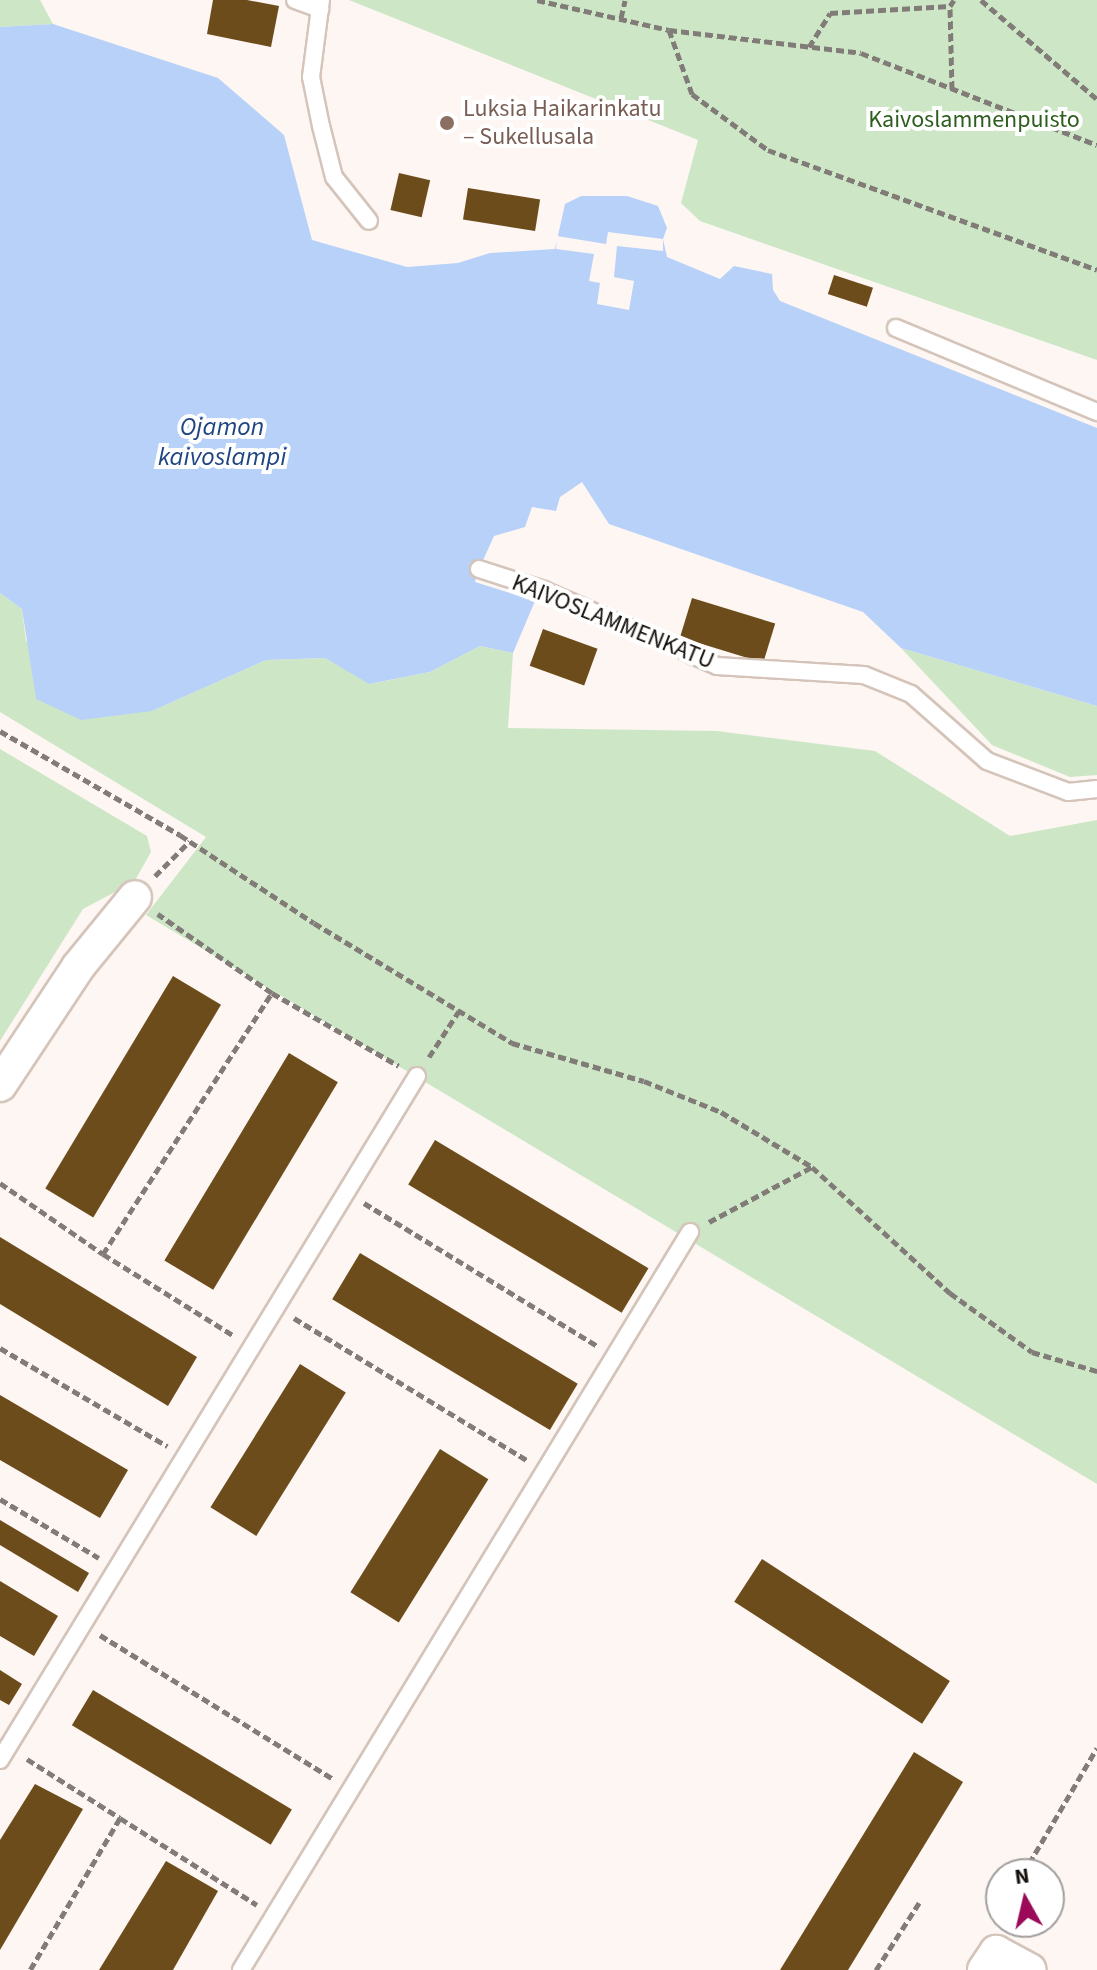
<!DOCTYPE html>
<html>
<head>
<meta charset="utf-8">
<style>
  body { margin:0 }
  #map { position:relative; width:1097px; height:1970px; overflow:hidden; background:#fdf6f2; font-family:"Source Sans 3",sans-serif }
  div>[style] { position:absolute }
  [style*='--x'] { left:calc(var(--x)*1px); top:calc(var(--y)*1px); width:calc(var(--w)*1px); rotate:calc(var(--a)*1deg) }
  .green>* { inset:0; background:#cde7c6 }
  .water>* { inset:0; background:#b7d1f8 }
  .pier>* { inset:0; background:#fdf6f2 }
  .building>* { inset:0; background:#6d4c1c; transform-origin:0 0 }
  .path>* { height:5px; margin-top:-2.5px; transform-origin:0; background:repeating-linear-gradient(90deg,#827c78 0 8px,transparent 0 12px) }
  .roads { filter:drop-shadow(2px 0 #d4c4ba) drop-shadow(-2px 0 #d4c4ba) drop-shadow(0 2px #d4c4ba) drop-shadow(0 -2px #d4c4ba) }
  .service>* { height:16px; margin:-8px; padding:0 8px; transform-origin:8px; border-radius:8px; background:#fff }
  .minor>* { height:32px; margin:-16px; padding:0 16px; transform-origin:16px; border-radius:16px; background:#fff }
  .dots>* { width:22px; height:22px; translate:-50% -50%; box-sizing:border-box; border:4px solid #fff; border-radius:50% }
  span { translate:-50% -50%; white-space:nowrap; text-align:center; line-height:1.15; -webkit-text-stroke:8px #fff; paint-order:stroke }
  .education-label { font-size:24px; color:#785e54 }
  .left { translate:0 -50%; text-align:left }
  .park-label { font-size:24px; color:#2e5e1f }
  .street-label { font-size:24px; color:#15100c }
  .water-label { font-size:26px; color:#1f4680; font-style:italic }
  .north { position:absolute; left:985px; top:1858px; width:80px; height:80px; box-sizing:border-box; background:#fff; border:2px solid #a19f9e; border-radius:50%; rotate:352deg; font-size:22px; font-weight:700; line-height:32px; text-align:center; color:#15100c }
  .north::after { content:''; display:block; margin:auto; width:28px; height:36px; background:#9b0a58; clip-path:polygon(50% 0,100% 100%,50% 72%,0 100%) }
</style>
</head>
<body>
<div id="map">
  <div class="green">
    <i style="clip-path:polygon(0 0,40px 0,53px 24px,0 27px)"></i>
    <i style="clip-path:polygon(349px 0,1097px 0,1097px 360px,700px 221px,681px 203px,698px 140px)"></i>
    <i style="clip-path:polygon(0 593px,22px 609px,26px 641px,152px 711px,266px 660px,325px 658px,370px 684px,430px 672px,480px 646px,513px 653px,508px 728px,717px 731px,875px 751px,1010px 836px,1097px 820px,1097px 1484px,146px 915px,206px 837px,0 712px)"></i>
    <i style="clip-path:polygon(901px 648px,1097px 706px,1097px 775px,1070px 777px,992px 745px)"></i>
    <i style="clip-path:polygon(0 749px,147px 836px,151px 852px,134px 882px,83px 909px,0 1041px)"></i>
  </div>
  <div class="water">
    <i style="clip-path:polygon(53px 24px,218px 78px,284px 135px,312px 240px,407px 267px,458px 263px,490px 253px,555px 249px,565px 204px,581px 196px,627px 196px,658px 206px,667px 228px,663px 239px,667px 257px,720px 279px,734px 266px,772px 274px,773px 290px,780px 301px,1097px 428px,1097px 706px,901px 648px,863px 612px,609px 524px,582px 482px,560px 497px,556px 511px,532px 507px,525px 527px,494px 536px,479px 569px,475px 582px,535px 601px,513px 653px,480px 646px,430px 672px,369px 684px,325px 658px,266px 660px,152px 711px,81px 720px,36px 699px,22px 609px,0 593px,0 27px)"></i>
  </div>
  <div class="pier">
    <i style="clip-path:polygon(608px 232px,663px 239px,663px 251px,617px 246px,614px 277px,634px 281px,629px 310px,597px 304px,600px 283px,589px 281px,594px 254px,556px 249px,557px 236px,606px 244px)"></i>
  </div>
  <div class="building">
    <i style="clip-path:polygon(213px 0,247px 0,279px 6px,271px 47px,207px 34px)"></i>
    <i style="left:399px;top:173px;width:32px;height:38px;rotate:13deg"></i>
    <i style="left:468px;top:188px;width:73px;height:32px;rotate:9deg"></i>
    <i style="left:834px;top:275px;width:41px;height:20px;rotate:18deg"></i>
    <i style="left:692px;top:598px;width:87px;height:41px;rotate:17deg"></i>
    <i style="left:543px;top:629px;width:58px;height:39px;rotate:20deg"></i>
    <i style="left:173px;top:976px;width:56px;height:248px;rotate:31deg"></i>
    <i style="left:289px;top:1053px;width:57px;height:242px;rotate:31deg"></i>
    <i style="left:435px;top:1140px;width:249px;height:52px;rotate:31deg"></i>
    <i style="clip-path:polygon(0 1237px,197px 1357px,168px 1406px,0 1304px)"></i>
    <i style="left:360px;top:1253px;width:254px;height:54px;rotate:31deg"></i>
    <i style="left:300px;top:1364px;width:54px;height:169px;rotate:32deg"></i>
    <i style="clip-path:polygon(0 1395px,128px 1470px,100px 1518px,0 1460px)"></i>
    <i style="left:440px;top:1449px;width:57px;height:169px;rotate:32deg"></i>
    <i style="clip-path:polygon(0 1520px,89px 1573px,78px 1592px,0 1545px)"></i>
    <i style="left:762px;top:1559px;width:224px;height:51px;rotate:33deg"></i>
    <i style="clip-path:polygon(0 1581px,58px 1616px,34px 1656px,0 1636px)"></i>
    <i style="clip-path:polygon(0 1670px,22px 1684px,9px 1705px,0 1700px)"></i>
    <i style="left:93px;top:1690px;width:232px;height:41px;rotate:31deg"></i>
    <i style="clip-path:polygon(914px 1752px,963px 1782px,848px 1970px,780px 1970px)"></i>
    <i style="clip-path:polygon(35px 1784px,83px 1809px,0 1950px,0 1840px)"></i>
    <i style="clip-path:polygon(166px 1861px,218px 1891px,173px 1970px,99px 1970px)"></i>
  </div>
  <div class="path">
    <i style="--x:537;--y:0;--w:135;--a:12.8"></i>
    <i style="--x:669;--y:30;--w:193;--a:6.8"></i>
    <i style="--x:861;--y:53;--w:253;--a:21.3"></i>
    <i style="--x:981;--y:0;--w:153;--a:40.5"></i>
    <i style="--x:621;--y:18;--w:18;--a:-77"></i>
    <i style="--x:669;--y:30;--w:68;--a:70.2"></i>
    <i style="--x:692;--y:94;--w:94;--a:36.4"></i>
    <i style="--x:768;--y:150;--w:350;--a:20"></i>
    <i style="--x:809;--y:47;--w:40;--a:-58"></i>
    <i style="--x:830;--y:13;--w:120;--a:-3.3"></i>
    <i style="--x:952;--y:89;--w:83;--a:-91.4"></i>
    <i style="--x:950;--y:6;--w:7;--a:-56"></i>
    <i style="--x:0;--y:731;--w:208;--a:30"></i>
    <i style="--x:180;--y:835;--w:160;--a:33.3"></i>
    <i style="--x:314;--y:923;--w:232;--a:31.2"></i>
    <i style="--x:512;--y:1043;--w:137;--a:16.1"></i>
    <i style="--x:644;--y:1081;--w:83;--a:21.9"></i>
    <i style="--x:721;--y:1112;--w:106;--a:31.1"></i>
    <i style="--x:812;--y:1167;--w:187;--a:42.4"></i>
    <i style="--x:950;--y:1293;--w:101;--a:35.7"></i>
    <i style="--x:1032;--y:1352;--w:68;--a:16.3"></i>
    <i style="--x:155;--y:876;--w:49;--a:-45"></i>
    <i style="--x:272;--y:993;--w:146;--a:29.9"></i>
    <i style="--x:429;--y:1057;--w:55;--a:-56.9"></i>
    <i style="--x:0;--y:1183;--w:125;--a:34.6"></i>
    <i style="--x:103;--y:1254;--w:311;--a:-57.1"></i>
    <i style="--x:272;--y:993;--w:139;--a:-145.3"></i>
    <i style="--x:364;--y:1203;--w:273;--a:31.5"></i>
    <i style="--x:709;--y:1222;--w:117;--a:-28.1"></i>
    <i style="--x:103;--y:1254;--w:155;--a:32"></i>
    <i style="--x:294;--y:1318;--w:274;--a:31.4"></i>
    <i style="--x:0;--y:1348;--w:194;--a:30.4"></i>
    <i style="--x:0;--y:1499;--w:115;--a:30.8"></i>
    <i style="--x:100;--y:1635;--w:274;--a:31.7"></i>
    <i style="--x:27;--y:1759;--w:110;--a:32.4"></i>
    <i style="--x:120;--y:1818;--w:177;--a:120.6"></i>
    <i style="--x:120;--y:1818;--w:162;--a:32.4"></i>
    <i style="--x:1023;--y:1874;--w:146;--a:-59.6"></i>
    <i style="--x:876;--y:1970;--w:80;--a:-57.3"></i>
  </div>
  <div class="roads">
    <div class="service">
      <i style="--x:295;--y:0;--w:27;--a:20"></i>
      <i style="--x:321;--y:0;--w:78;--a:97.4"></i>
      <i style="--x:311;--y:77;--w:50;--a:78.5"></i>
      <i style="--x:321;--y:126;--w:53;--a:75.7"></i>
      <i style="--x:334;--y:177;--w:56;--a:51.5"></i>
      <i style="--x:896;--y:328;--w:218;--a:22.7"></i>
      <i style="--x:479;--y:569;--w:68;--a:17.9"></i>
      <i style="--x:544;--y:590;--w:189;--a:23.7"></i>
      <i style="--x:717;--y:666;--w:147;--a:3.5"></i>
      <i style="--x:864;--y:675;--w:51;--a:22"></i>
      <i style="--x:911;--y:694;--w:101;--a:41.4"></i>
      <i style="--x:987;--y:761;--w:87;--a:20.9"></i>
      <i style="--x:1068;--y:792;--w:29;--a:-6"></i>
      <i style="--x:0;--y:1760;--w:801;--a:-58.63"></i>
      <i style="--x:241;--y:1970;--w:864;--a:-58.68"></i>
    </div>
    <div class="minor">
      <i style="--x:0;--y:1085;--w:141;--a:-56.5"></i>
      <i style="--x:78;--y:967;--w:90;--a:-50.8"></i>
      <i style="--x:984;--y:1970;--w:22;--a:-56"></i>
      <i style="--x:996;--y:1952;--w:38;--a:28"></i>
    </div>
  </div>
  <div class="dots">
    <i style="left:447px;top:123px;background:#8d6e63"></i>
  </div>
  <div class="education-label">
    <span class="left" style="left:463px;top:123px">Luksia Haikarinkatu<br>– Sukellusala</span>
  </div>
  <div class="park-label">
    <span style="left:974px;top:120px">Kaivoslammenpuisto</span>
  </div>
  <div class="street-label">
    <span style="left:613px;top:622px;rotate:22deg">KAIVOSLAMMENKATU</span>
  </div>
  <div class="water-label">
    <span style="left:222px;top:442px">Ojamon<br>kaivoslampi</span>
  </div>
  <div class="north">N</div>
</div>
</body>
</html>
